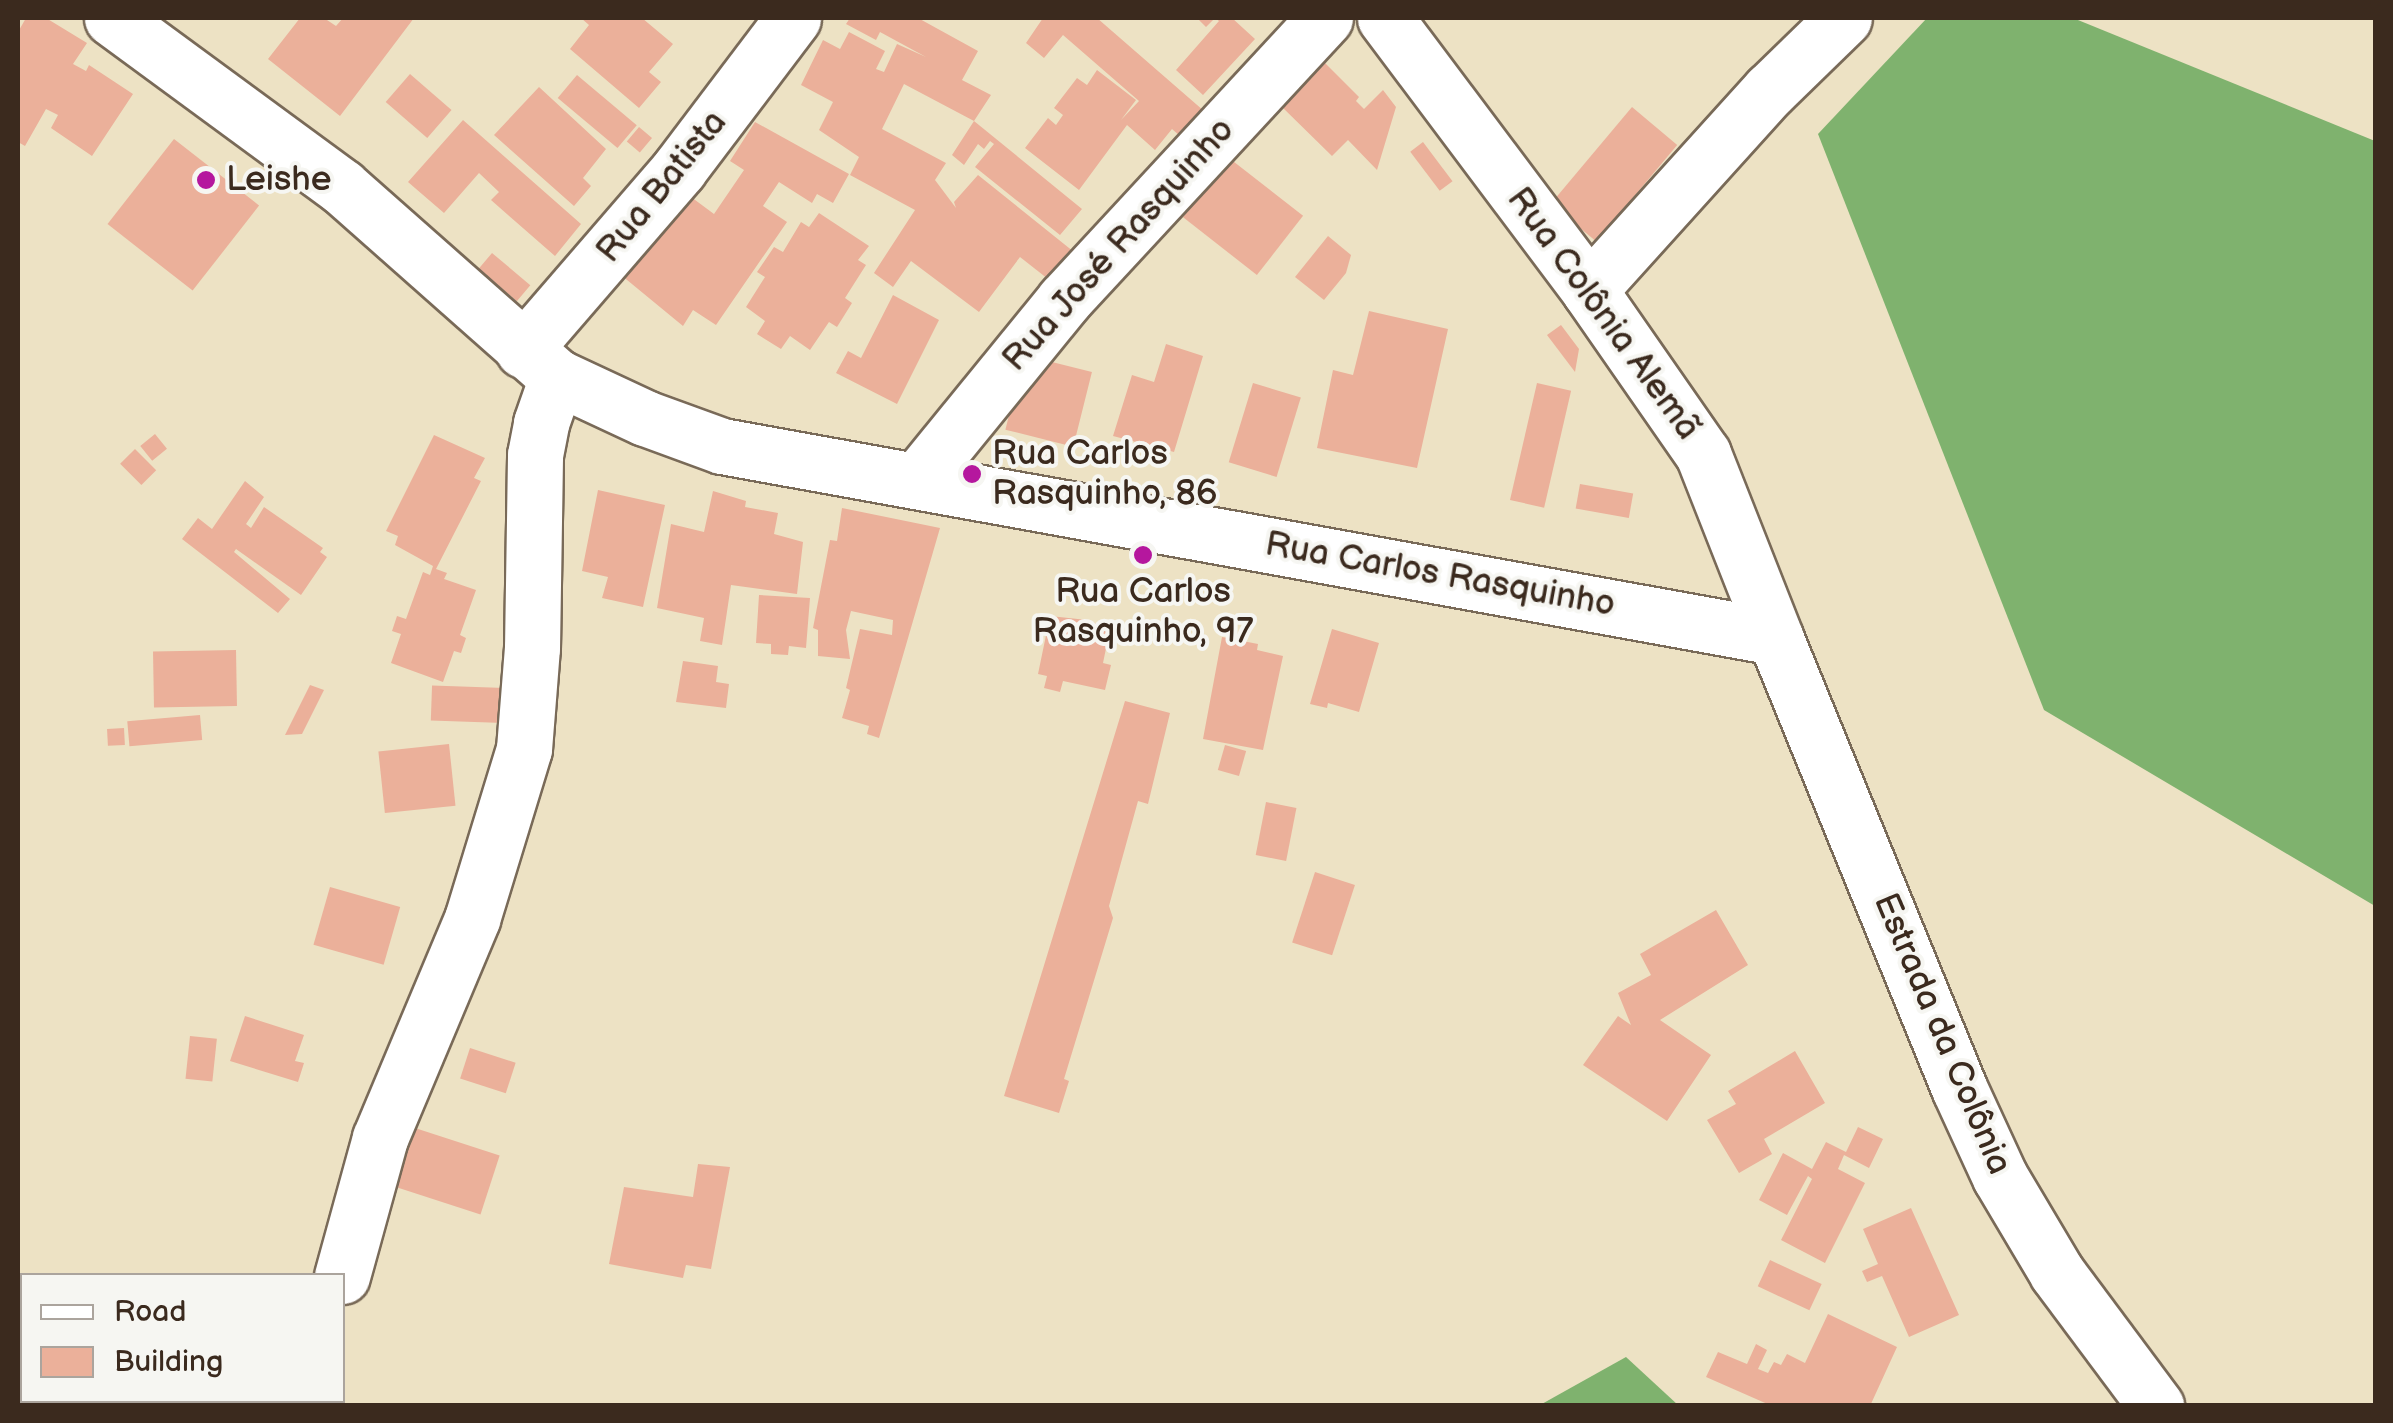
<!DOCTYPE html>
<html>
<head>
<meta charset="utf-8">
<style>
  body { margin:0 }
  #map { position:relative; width:2393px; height:1423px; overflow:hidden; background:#ede2c4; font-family:"Balsamiq Sans",sans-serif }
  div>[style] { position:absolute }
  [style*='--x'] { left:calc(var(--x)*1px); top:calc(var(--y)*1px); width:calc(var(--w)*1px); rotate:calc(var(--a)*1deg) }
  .forest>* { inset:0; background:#7fb26e }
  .building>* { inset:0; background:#ebb09a; transform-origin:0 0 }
  .roads { filter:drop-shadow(2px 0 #796a58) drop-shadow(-2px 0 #796a58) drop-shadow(0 2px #796a58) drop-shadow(0 -2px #796a58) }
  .minor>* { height:55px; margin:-27.5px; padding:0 27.5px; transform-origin:27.5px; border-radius:27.5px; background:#fff }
  .major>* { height:55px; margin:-27.5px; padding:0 27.5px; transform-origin:27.5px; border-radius:27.5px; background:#fff }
  .dots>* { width:28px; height:28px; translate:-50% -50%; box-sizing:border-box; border:5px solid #f6f6f2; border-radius:50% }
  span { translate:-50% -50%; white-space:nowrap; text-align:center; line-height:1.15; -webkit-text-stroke:8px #f6f6f2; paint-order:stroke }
  .poi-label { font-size:35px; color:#3b2a1e }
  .left { translate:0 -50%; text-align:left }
  .street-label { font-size:35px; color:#3b2a1e }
  .frame { position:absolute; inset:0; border:20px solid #3b2a1e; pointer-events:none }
  .legend { position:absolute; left:20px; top:1273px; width:325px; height:130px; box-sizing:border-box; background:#f6f6f2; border:2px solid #aba49d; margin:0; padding:12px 18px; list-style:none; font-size:30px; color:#3b2a1e }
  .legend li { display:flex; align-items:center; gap:20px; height:50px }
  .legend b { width:50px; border:2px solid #aba49d }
</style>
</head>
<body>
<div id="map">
  <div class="forest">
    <i style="clip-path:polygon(1927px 18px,2073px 18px,2375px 141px,2375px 906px,2044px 710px,1818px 134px)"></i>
    <i style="clip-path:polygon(1626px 1357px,1678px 1405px,1540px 1405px)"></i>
  </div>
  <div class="building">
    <i style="clip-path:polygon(26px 18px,46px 18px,87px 43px,73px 64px,86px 71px,89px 65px,133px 94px,92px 156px,51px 128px,58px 115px,46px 109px,25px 146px,18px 142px,18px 32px)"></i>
    <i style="clip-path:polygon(300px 18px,324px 18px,336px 26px,343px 18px,414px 18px,340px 116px,268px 59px)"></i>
    <i style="clip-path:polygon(581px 18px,642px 18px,673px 44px,649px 72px,661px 82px,639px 108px,570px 49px,589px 25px)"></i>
    <i style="clip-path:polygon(850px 18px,918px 18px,978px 51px,962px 80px,991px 95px,974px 121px,904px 84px,882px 129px,946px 163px,935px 180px,956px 208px,954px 202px,978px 175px,1074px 252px,1048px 279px,1020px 257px,979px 312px,911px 261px,893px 287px,874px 273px,915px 210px,850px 175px,859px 157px,819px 130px,833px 102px,801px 85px,823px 40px,840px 49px,849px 32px,885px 51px,876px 69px,884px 72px,897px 44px,926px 57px,880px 32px,876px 40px,846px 24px)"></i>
    <i style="clip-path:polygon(1043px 18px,1097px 18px,1204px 111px,1180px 136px,1172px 129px,1155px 150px,1127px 125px,1079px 190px,1025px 148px,1048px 118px,1056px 125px,1063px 115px,1054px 108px,1077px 78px,1087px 85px,1097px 70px,1136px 100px,1121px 120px,1139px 101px,1063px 35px,1044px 58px,1026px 43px)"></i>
    <i style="clip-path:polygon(1197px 18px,1232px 18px,1255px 39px,1203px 95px,1176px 70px,1219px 21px,1215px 18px,1206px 27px)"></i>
    <i style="clip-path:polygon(1325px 63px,1359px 97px,1356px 101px,1364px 109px,1383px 90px,1396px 107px,1377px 170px,1348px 140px,1332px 156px,1281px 106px)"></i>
    <i style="left:410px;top:74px;width:55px;height:37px;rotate:41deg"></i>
    <i style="left:577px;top:75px;width:78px;height:30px;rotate:40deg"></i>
    <i style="clip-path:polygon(539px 87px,606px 149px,583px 178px,591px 186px,574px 206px,494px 135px)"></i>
    <i style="left:1632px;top:107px;width:59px;height:126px;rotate:40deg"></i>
    <i style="clip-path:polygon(463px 120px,581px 224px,555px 256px,491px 200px,499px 192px,479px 173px,444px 213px,408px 182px)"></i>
    <i style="clip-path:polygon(974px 121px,1082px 209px,1060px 235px,975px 167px,994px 144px,990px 141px,984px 149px,978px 144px,964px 165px,952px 155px)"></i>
    <i style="clip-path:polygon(755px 122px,849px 174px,833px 203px,817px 194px,812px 203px,779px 182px,763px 206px,787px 222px,716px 325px,693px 310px,683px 326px,621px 275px,687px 194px,714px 214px,744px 170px,730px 161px)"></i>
    <i style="left:639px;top:127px;width:17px;height:19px;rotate:40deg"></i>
    <i style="left:174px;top:139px;width:108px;height:108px;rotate:38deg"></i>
    <i style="left:1423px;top:142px;width:49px;height:16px;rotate:53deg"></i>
    <i style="left:1229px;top:158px;width:94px;height:75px;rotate:38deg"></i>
    <i style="clip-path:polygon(819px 213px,869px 246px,858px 260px,866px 265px,845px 298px,852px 303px,837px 327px,829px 322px,810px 350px,790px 336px,781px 349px,757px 334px,765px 321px,746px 307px,765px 277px,757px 272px,774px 247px,783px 252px,801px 222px,809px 227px)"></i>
    <i style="clip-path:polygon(1328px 236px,1351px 255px,1346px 273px,1324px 300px,1295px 277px)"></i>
    <i style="left:492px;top:253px;width:50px;height:21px;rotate:40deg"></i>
    <i style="clip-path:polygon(893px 295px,939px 320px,897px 404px,836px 373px,848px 351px,861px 358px)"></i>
    <i style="clip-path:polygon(1369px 311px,1448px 329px,1417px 468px,1317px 448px,1333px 370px,1353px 375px)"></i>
    <i style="clip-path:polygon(1561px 325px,1579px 349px,1575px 372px,1547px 335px)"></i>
    <i style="clip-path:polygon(1166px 344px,1203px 356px,1174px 452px,1113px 436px,1132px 375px,1154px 382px)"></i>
    <i style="left:1024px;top:355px;width:70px;height:77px;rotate:14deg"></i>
    <i style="left:1253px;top:383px;width:50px;height:83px;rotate:17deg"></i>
    <i style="left:1537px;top:383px;width:35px;height:120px;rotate:13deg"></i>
    <i style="left:155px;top:434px;width:19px;height:19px;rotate:51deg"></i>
    <i style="clip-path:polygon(434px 435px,485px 458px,474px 478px,481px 481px,436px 569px,447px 573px,444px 579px,476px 590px,460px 635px,466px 638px,461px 653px,454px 651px,443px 682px,391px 663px,401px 634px,392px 631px,397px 616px,406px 619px,423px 572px,430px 575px,433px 566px,395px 545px,398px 536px,386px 531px)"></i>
    <i style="left:135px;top:449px;width:30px;height:21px;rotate:45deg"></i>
    <i style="clip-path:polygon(245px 481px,264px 497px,246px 524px,251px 528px,264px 507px,323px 548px,320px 552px,327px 557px,301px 595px,236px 549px,234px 552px,290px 599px,278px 613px,182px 539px,198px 518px,212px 529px)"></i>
    <i style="left:1580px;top:484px;width:54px;height:25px;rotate:10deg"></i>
    <i style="clip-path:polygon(598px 490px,665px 505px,643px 607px,602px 598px,608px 577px,582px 571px)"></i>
    <i style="clip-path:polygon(713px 491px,746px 501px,745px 507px,778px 513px,774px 534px,803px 542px,797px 594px,731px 585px,722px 645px,700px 641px,704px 618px,657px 608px,671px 524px,704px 532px)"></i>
    <i style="clip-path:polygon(842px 508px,940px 528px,879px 738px,867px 734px,869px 726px,842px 718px,850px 690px,846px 688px,860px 629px,892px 635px,893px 620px,851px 611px,846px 630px,850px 659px,818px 656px,818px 630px,813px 628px,830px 540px,837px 541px)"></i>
    <i style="clip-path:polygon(759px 595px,810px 598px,806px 648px,789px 646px,788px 655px,771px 654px,771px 644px,756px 643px)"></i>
    <i style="clip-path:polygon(1050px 616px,1087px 620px,1110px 629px,1103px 663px,1111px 665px,1105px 690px,1063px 681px,1060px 692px,1044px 688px,1047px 676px,1038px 674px)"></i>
    <i style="clip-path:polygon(1332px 629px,1379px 643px,1359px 712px,1328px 703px,1327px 708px,1310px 704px)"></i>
    <i style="clip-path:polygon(1222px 637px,1258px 644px,1257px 650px,1283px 656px,1263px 750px,1203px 739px)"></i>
    <i style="left:236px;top:650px;width:56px;height:83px;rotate:89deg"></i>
    <i style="clip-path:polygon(683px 661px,718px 666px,716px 682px,729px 684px,726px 708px,676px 702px)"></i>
    <i style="clip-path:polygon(310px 685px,324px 690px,302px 734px,285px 735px)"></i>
    <i style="left:505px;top:688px;width:35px;height:73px;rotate:92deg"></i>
    <i style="clip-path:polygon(1125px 701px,1170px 713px,1148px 804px,1138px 801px,1109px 906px,1113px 918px,1064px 1079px,1069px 1081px,1059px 1113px,1004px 1096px)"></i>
    <i style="left:200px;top:715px;width:25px;height:73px;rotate:85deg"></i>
    <i style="left:124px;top:728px;width:17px;height:17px;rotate:87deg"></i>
    <i style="left:449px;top:744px;width:62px;height:71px;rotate:84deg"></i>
    <i style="left:1225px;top:745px;width:22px;height:26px;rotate:16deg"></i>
    <i style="left:1266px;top:802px;width:31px;height:54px;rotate:11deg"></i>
    <i style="left:1315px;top:872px;width:42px;height:74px;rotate:18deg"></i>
    <i style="left:330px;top:887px;width:73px;height:60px;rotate:16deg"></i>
    <i style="clip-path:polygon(1716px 910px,1748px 965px,1660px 1020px,1711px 1055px,1667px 1121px,1583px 1065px,1618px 1016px,1631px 1025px,1618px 993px,1651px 975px,1640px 954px)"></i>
    <i style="clip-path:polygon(245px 1016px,304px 1035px,295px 1061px,304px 1063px,298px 1082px,230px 1061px)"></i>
    <i style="left:190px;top:1036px;width:27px;height:43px;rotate:6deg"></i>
    <i style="left:470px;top:1048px;width:48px;height:32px;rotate:18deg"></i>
    <i style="clip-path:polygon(1795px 1051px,1825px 1103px,1764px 1139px,1772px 1154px,1739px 1173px,1707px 1120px,1736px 1104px,1728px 1091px)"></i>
    <i style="clip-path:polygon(1858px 1127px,1883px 1139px,1869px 1168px,1844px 1155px,1838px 1169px,1865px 1183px,1825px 1263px,1781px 1240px,1812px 1179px,1808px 1176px,1787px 1215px,1759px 1200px,1783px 1153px,1812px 1169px,1826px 1142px,1846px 1152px)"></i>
    <i style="left:415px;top:1128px;width:89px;height:62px;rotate:18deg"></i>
    <i style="clip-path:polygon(698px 1164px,730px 1167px,711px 1269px,686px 1265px,683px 1278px,609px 1264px,624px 1187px,693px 1197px)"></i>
    <i style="clip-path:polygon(1911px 1208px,1959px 1315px,1909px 1337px,1882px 1276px,1867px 1282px,1862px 1271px,1878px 1264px,1863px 1229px)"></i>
    <i style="left:1770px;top:1260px;width:57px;height:29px;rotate:25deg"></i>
    <i style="clip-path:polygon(1828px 1314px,1897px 1347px,1870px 1406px,1772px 1406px,1706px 1377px,1718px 1352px,1747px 1364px,1756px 1344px,1767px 1350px,1758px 1369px,1768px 1373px,1774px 1362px,1781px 1365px,1787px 1354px,1805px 1363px)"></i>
  </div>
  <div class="roads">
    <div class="minor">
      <i style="--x:1385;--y:18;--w:340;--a:53.1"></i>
      <i style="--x:1589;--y:290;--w:200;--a:55.2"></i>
      <i style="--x:1703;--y:454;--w:197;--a:68.5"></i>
      <i style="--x:1589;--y:290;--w:270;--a:-47.9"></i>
      <i style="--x:1770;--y:90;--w:103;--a:-44.2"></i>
      <i style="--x:523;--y:350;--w:239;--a:-49.2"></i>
      <i style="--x:679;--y:169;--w:189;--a:-52.9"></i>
      <i style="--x:919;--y:478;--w:230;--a:-50.8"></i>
      <i style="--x:1064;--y:300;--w:384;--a:-47.2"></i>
      <i style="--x:342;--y:1276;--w:143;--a:-74.6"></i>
      <i style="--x:380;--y:1138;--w:238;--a:-67.2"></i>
      <i style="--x:472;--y:919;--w:178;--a:-73"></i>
      <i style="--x:524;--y:749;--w:101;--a:-85.5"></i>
      <i style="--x:532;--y:648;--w:193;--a:-89.1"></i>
      <i style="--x:535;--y:455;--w:33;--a:-79"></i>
      <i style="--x:541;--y:423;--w:49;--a:-70.8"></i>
      <i style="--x:298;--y:1406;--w:7;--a:-63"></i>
    </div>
    <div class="major">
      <i style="--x:112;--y:18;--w:285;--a:36.3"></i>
      <i style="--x:342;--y:187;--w:287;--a:41.5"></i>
      <i style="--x:557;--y:377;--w:97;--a:25"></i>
      <i style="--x:645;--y:418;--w:82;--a:20"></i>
      <i style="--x:722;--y:446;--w:1070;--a:10.28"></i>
      <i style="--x:1775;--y:637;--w:487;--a:67.8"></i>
      <i style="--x:1959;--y:1088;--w:98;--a:65.3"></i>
      <i style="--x:2000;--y:1177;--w:112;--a:59.3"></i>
      <i style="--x:2057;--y:1273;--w:166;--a:53.3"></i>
    </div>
  </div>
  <div class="dots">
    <i style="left:206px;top:180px;background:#b5179e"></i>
    <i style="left:972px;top:474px;background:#b5179e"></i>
    <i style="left:1143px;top:555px;background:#b5179e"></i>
  </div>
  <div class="poi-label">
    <span class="left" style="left:226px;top:180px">Leishe</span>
    <span class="left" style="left:992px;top:474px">Rua Carlos<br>Rasquinho, 86</span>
    <span style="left:1143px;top:612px">Rua Carlos<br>Rasquinho, 97</span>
  </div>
  <div class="street-label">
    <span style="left:662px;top:187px;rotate:-51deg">Rua Batista</span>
    <span style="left:1119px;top:245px;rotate:-48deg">Rua José Rasquinho</span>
    <span style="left:1603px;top:314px;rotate:54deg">Rua Colônia Alemã</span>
    <span style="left:1440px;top:575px;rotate:10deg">Rua Carlos Rasquinho</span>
    <span style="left:1942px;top:1034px;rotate:67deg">Estrada da Colônia</span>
  </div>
  <div class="frame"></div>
  <ul class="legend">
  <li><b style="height:12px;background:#fff"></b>Road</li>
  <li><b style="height:28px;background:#ebb09a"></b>Building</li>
  </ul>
</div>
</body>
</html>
